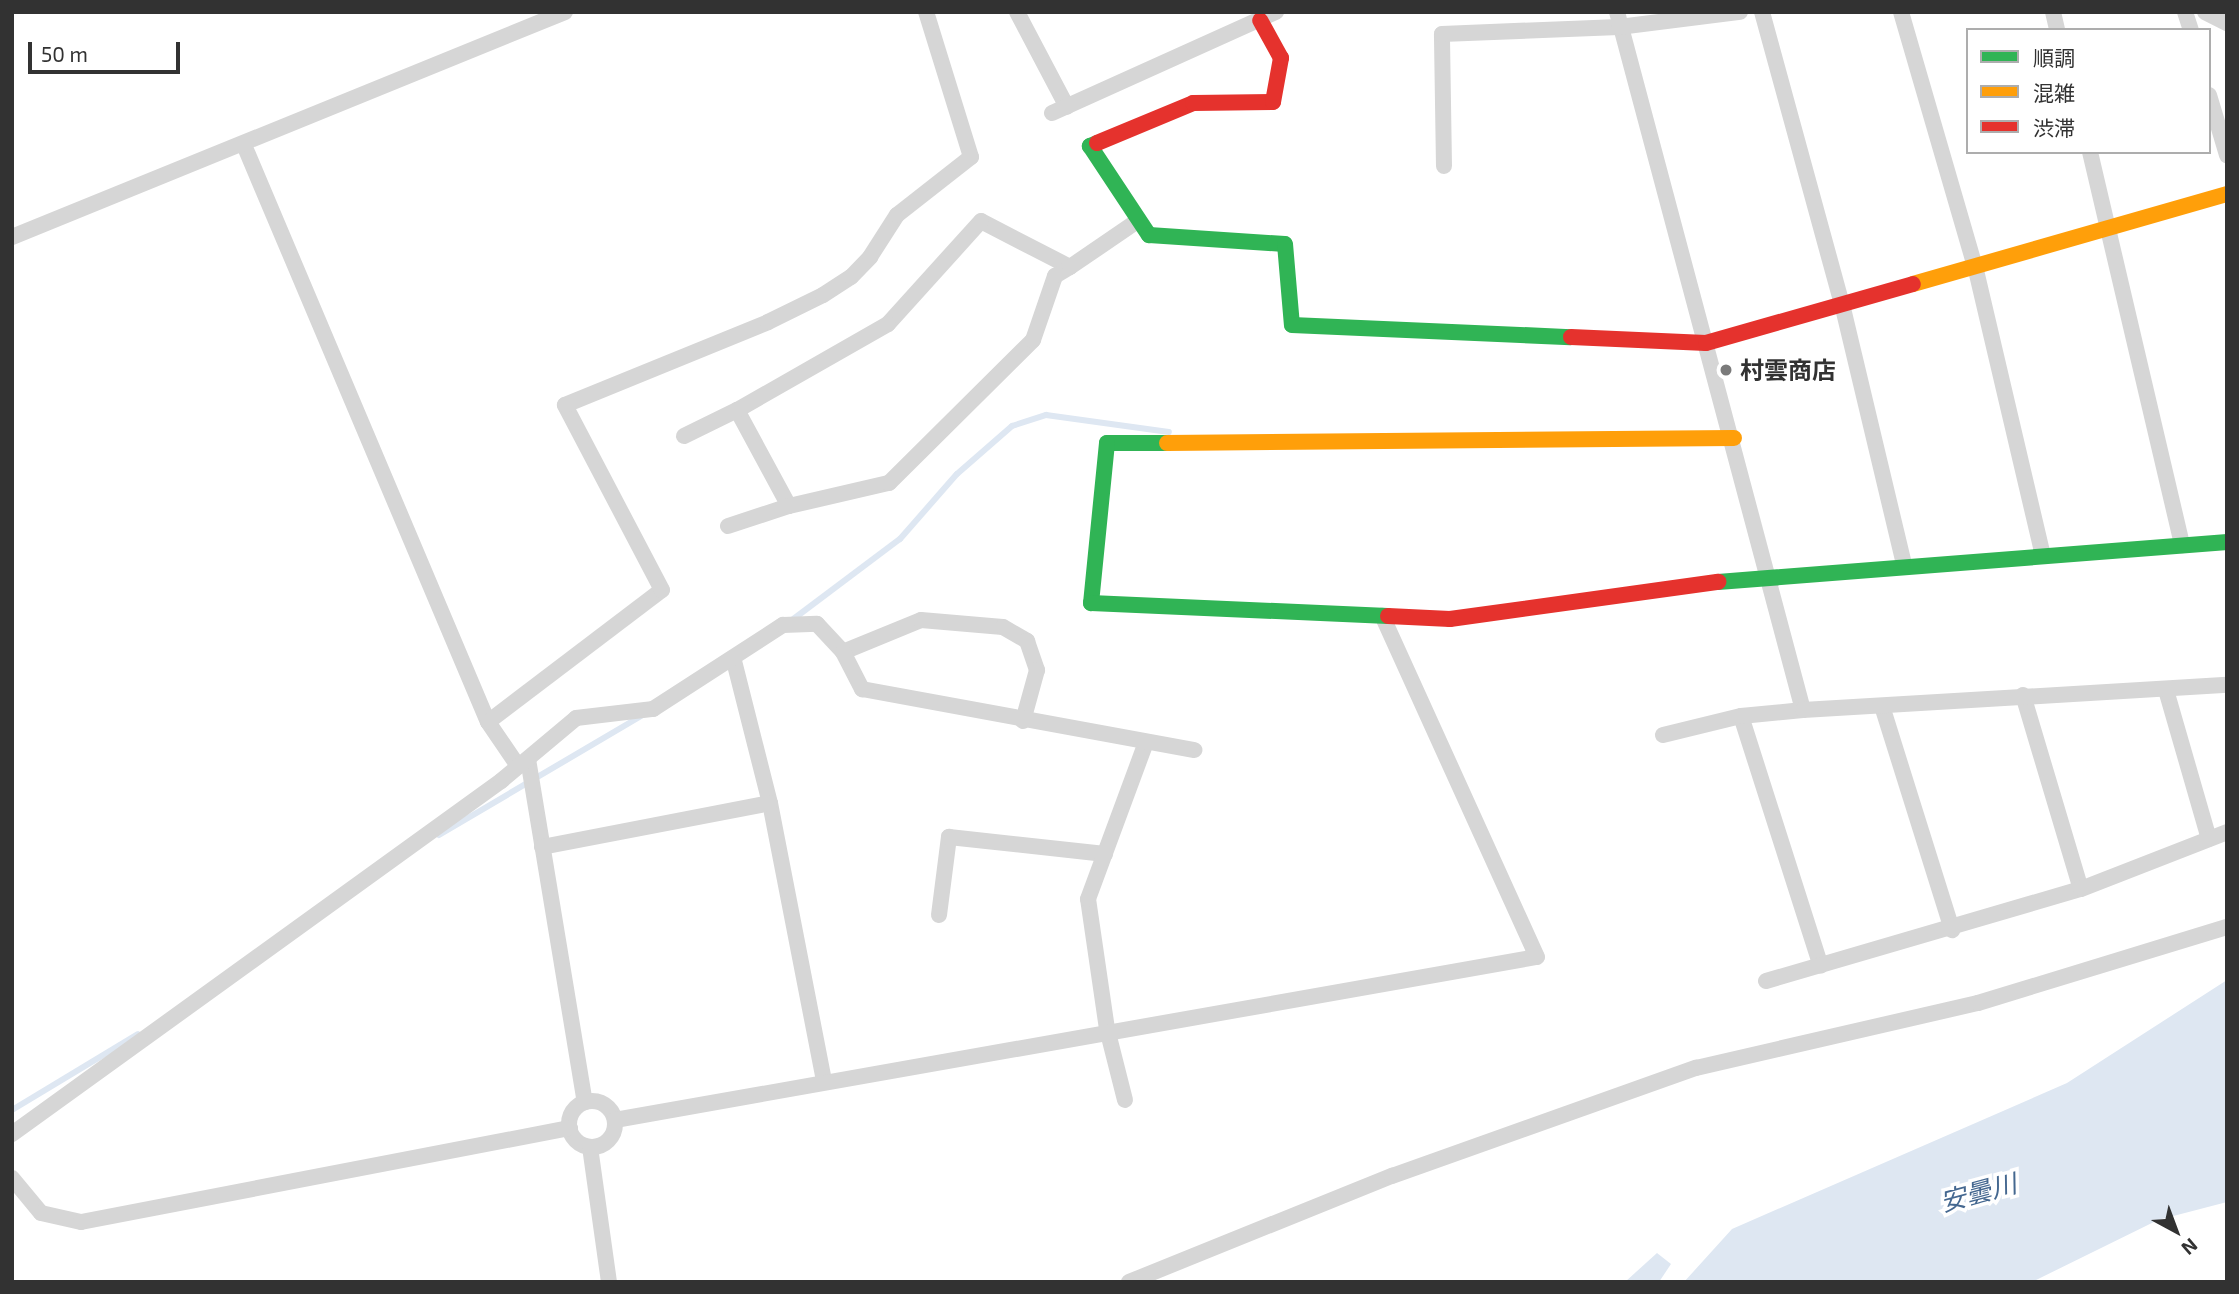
<!DOCTYPE html>
<html>
<head>
<meta charset="utf-8">
<style>
  body { margin:0 }
  #map { position:relative; width:2239px; height:1294px; overflow:hidden; background:#fff; font-family:"Exo 2","Noto Sans JP",sans-serif }
  div>[style] { position:absolute }
  [style*='--x'] { left:calc(var(--x)*1px); top:calc(var(--y)*1px); width:calc(var(--w)*1px); rotate:calc(var(--a)*1deg) }
  .water>* { inset:0; background:#dee7f2 }
  .stream>* { height:6px; margin:-3px; padding:0 3px; transform-origin:3px; border-radius:3px; background:#dee7f2 }
  .street>* { height:16px; margin:-8px; padding:0 8px; transform-origin:8px; border-radius:8px; background:#d6d6d6 }
  .street>.ring { margin:-8px; padding:0; box-sizing:content-box; background:none; border:16px solid #d6d6d6; border-radius:50% }
  .fast>* { height:16px; margin:-8px; padding:0 8px; transform-origin:8px; border-radius:8px; background:#30b455 }
  .slow>* { height:16px; margin:-8px; padding:0 8px; transform-origin:8px; border-radius:8px; background:#ff9f0a }
  .jam>* { height:16px; margin:-8px; padding:0 8px; transform-origin:8px; border-radius:8px; background:#e5322d }
  .dots>* { width:19px; height:19px; translate:-50% -50%; box-sizing:border-box; border:4px solid #fff; border-radius:50% }
  span { translate:-50% -50%; white-space:nowrap; text-align:center; line-height:1.15; -webkit-text-stroke:7px #fff; paint-order:stroke }
  .poi-label { font-size:24px; color:#323232; font-weight:700 }
  .left { translate:0 -50%; text-align:left }
  .water-label { font-size:26px; color:#456890; font-style:italic }
  .frame { position:absolute; inset:0; border:14px solid #323232; pointer-events:none }
  .legend { position:absolute; left:1966px; top:28px; width:245px; height:126px; box-sizing:border-box; background:#fff; border:2px solid #adadad; margin:0; padding:9px 12px; list-style:none; font-size:21px; color:#323232 }
  .legend li { display:flex; align-items:center; gap:14px; height:35px }
  .legend b { width:35px; border:2px solid #adadad }
  .north { position:absolute; left:2141px; top:1196px; width:70px; height:70px; -webkit-text-stroke:5px #fff; paint-order:stroke; rotate:139deg; font-size:19px; font-weight:700; line-height:28px; text-align:center; color:#323232 }
  .north::after { content:''; display:block; margin:auto; width:24px; height:32px; background:#323232; clip-path:polygon(50% 0,100% 100%,50% 72%,0 100%) }
  .scale { position:absolute; left:28px; top:42px; width:152px; height:32px; box-sizing:border-box; border:4px solid #323232; border-top:0; padding-left:9px; font-size:21px; line-height:24px; white-space:nowrap; color:#323232; -webkit-text-stroke:5px #fff; paint-order:stroke }
</style>
</head>
<body>
<div id="map">
  <div class="water">
    <i style="clip-path:polygon(2227px 980px,2227px 1202px,2158px 1220px,2032px 1282px,1684px 1282px,1732px 1229px,2067px 1083px)"></i>
    <i style="clip-path:polygon(1657px 1253px,1671px 1264px,1659px 1282px,1625px 1282px)"></i>
  </div>
  <div class="stream">
    <i style="--x:792;--y:620;--w:135;--a:-36.9"></i>
    <i style="--x:900;--y:539;--w:86;--a:-48.8"></i>
    <i style="--x:957;--y:474;--w:73;--a:-41.1"></i>
    <i style="--x:1012;--y:426;--w:36;--a:-18"></i>
    <i style="--x:1046;--y:415;--w:124;--a:7.9"></i>
    <i style="--x:439;--y:835;--w:234;--a:-30.5"></i>
    <i style="--x:12;--y:1110;--w:147;--a:-31.1"></i>
  </div>
  <div class="street">
    <i style="--x:1017;--y:12;--w:107;--a:62.2"></i>
    <i style="--x:1617;--y:12;--w:722;--a:75.08"></i>
    <i style="--x:1762;--y:12;--w:303;--a:74.7"></i>
    <i style="--x:1842;--y:304;--w:268;--a:76.6"></i>
    <i style="--x:1901;--y:12;--w:265;--a:73.8"></i>
    <i style="--x:1975;--y:266;--w:297;--a:76.8"></i>
    <i style="--x:2053;--y:12;--w:18;--a:77"></i>
    <i style="--x:2185;--y:12;--w:19;--a:72"></i>
    <i style="--x:2205;--y:12;--w:25;--a:27"></i>
    <i style="--x:2209;--y:95;--w:63;--a:73.3"></i>
    <i style="--x:1052;--y:113;--w:246;--a:-24.3"></i>
    <i style="--x:244;--y:145;--w:626;--a:67.08"></i>
    <i style="--x:488;--y:722;--w:53;--a:55.7"></i>
    <i style="--x:2090;--y:152;--w:404;--a:76.8"></i>
    <i style="--x:1444;--y:166;--w:132;--a:-90.9"></i>
    <i style="--x:1442;--y:34;--w:177;--a:-2.3"></i>
    <i style="--x:1619;--y:27;--w:122;--a:-7.1"></i>
    <i style="--x:12;--y:237;--w:597;--a:-22.14"></i>
    <i style="--x:1070;--y:267;--w:100;--a:-152.7"></i>
    <i style="--x:981;--y:221;--w:139;--a:132.1"></i>
    <i style="--x:888;--y:324;--w:174;--a:150.3"></i>
    <i style="--x:737;--y:410;--w:109;--a:61.6"></i>
    <i style="--x:789;--y:506;--w:103;--a:-13"></i>
    <i style="--x:889;--y:483;--w:203;--a:-44.8"></i>
    <i style="--x:1033;--y:340;--w:68;--a:-71"></i>
    <i style="--x:1055;--y:276;--w:17;--a:-31"></i>
    <i style="--x:1070;--y:267;--w:83;--a:-34.3"></i>
    <i style="--x:684;--y:436;--w:59;--a:-26.1"></i>
    <i style="--x:728;--y:526;--w:64;--a:-18.2"></i>
    <i style="--x:843;--y:652;--w:84;--a:-22.3"></i>
    <i style="--x:921;--y:620;--w:82;--a:4.9"></i>
    <i style="--x:1003;--y:627;--w:28;--a:30"></i>
    <i style="--x:1027;--y:641;--w:31;--a:71"></i>
    <i style="--x:1037;--y:670;--w:53;--a:105.4"></i>
    <i style="--x:734;--y:661;--w:146;--a:75.8"></i>
    <i style="--x:770;--y:803;--w:283;--a:79"></i>
    <i style="--x:2166;--y:690;--w:155;--a:73.9"></i>
    <i style="--x:2023;--y:695;--w:202;--a:73.4"></i>
    <i style="--x:1882;--y:706;--w:235;--a:72.6"></i>
    <i style="--x:1741;--y:716;--w:262;--a:72.3"></i>
    <i style="--x:488;--y:722;--w:218;--a:-37.2"></i>
    <i style="--x:662;--y:590;--w:209;--a:-117.7"></i>
    <i style="--x:565;--y:405;--w:219;--a:-22.2"></i>
    <i style="--x:768;--y:322;--w:61;--a:-26.1"></i>
    <i style="--x:823;--y:295;--w:33;--a:-33"></i>
    <i style="--x:851;--y:277;--w:28;--a:-46"></i>
    <i style="--x:870;--y:257;--w:50;--a:-57.3"></i>
    <i style="--x:897;--y:215;--w:94;--a:-38.1"></i>
    <i style="--x:971;--y:157;--w:152;--a:-107.2"></i>
    <i style="--x:1663;--y:735;--w:80;--a:-13.7"></i>
    <i style="--x:1741;--y:716;--w:62;--a:-5.5"></i>
    <i style="--x:1803;--y:710;--w:425;--a:-3.4"></i>
    <i style="--x:528;--y:759;--w:348;--a:80.6"></i>
    <i style="--x:542;--y:847;--w:232;--a:-10.9"></i>
    <i style="--x:939;--y:915;--w:79;--a:-82.7"></i>
    <i style="--x:949;--y:837;--w:157;--a:6.2"></i>
    <i style="--x:1766;--y:981;--w:328;--a:-16.3"></i>
    <i style="--x:2081;--y:889;--w:157;--a:-21.3"></i>
    <i style="--x:1125;--y:1100;--w:73;--a:-104.2"></i>
    <i style="--x:1107;--y:1029;--w:131;--a:-98.3"></i>
    <i style="--x:1088;--y:899;--w:167;--a:-69.7"></i>
    <i class="ring" style="left:569px;top:1101px;width:30px;height:30px"></i>
    <i style="--x:615;--y:1120;--w:936;--a:-10.03"></i>
    <i style="--x:1537;--y:957;--w:375;--a:-114.4"></i>
    <i style="--x:12;--y:1134;--w:603;--a:-35.82"></i>
    <i style="--x:501;--y:781;--w:98;--a:-40"></i>
    <i style="--x:576;--y:718;--w:78;--a:-6.7"></i>
    <i style="--x:653;--y:709;--w:155;--a:-32.9"></i>
    <i style="--x:783;--y:625;--w:34;--a:-2"></i>
    <i style="--x:817;--y:624;--w:38;--a:47"></i>
    <i style="--x:843;--y:652;--w:42;--a:62.8"></i>
    <i style="--x:862;--y:689;--w:338;--a:10.4"></i>
    <i style="--x:590;--y:1147;--w:136;--a:82"></i>
    <i style="--x:12;--y:1178;--w:45;--a:50.4"></i>
    <i style="--x:41;--y:1213;--w:41;--a:12.7"></i>
    <i style="--x:81;--y:1222;--w:498;--a:-10.9"></i>
    <i style="--x:1129;--y:1282;--w:284;--a:-22"></i>
    <i style="--x:1392;--y:1176;--w:323;--a:-19.6"></i>
    <i style="--x:1696;--y:1068;--w:289;--a:-13"></i>
    <i style="--x:1978;--y:1003;--w:260;--a:-17"></i>
  </div>
  <div class="fast">
    <i style="--x:1097;--y:143;--w:8;--a:157"></i>
    <i style="--x:1090;--y:146;--w:107;--a:56.5"></i>
    <i style="--x:1149;--y:235;--w:136;--a:3.8"></i>
    <i style="--x:1285;--y:244;--w:81;--a:85.1"></i>
    <i style="--x:1292;--y:325;--w:279;--a:2.5"></i>
    <i style="--x:1167;--y:443;--w:60;--a:180"></i>
    <i style="--x:1107;--y:443;--w:161;--a:95.7"></i>
    <i style="--x:1091;--y:603;--w:297;--a:2.5"></i>
    <i style="--x:1718;--y:582;--w:511;--a:-4.49"></i>
  </div>
  <div class="slow">
    <i style="--x:1913;--y:284;--w:327;--a:-16"></i>
    <i style="--x:1167;--y:443;--w:567;--a:-0.51"></i>
  </div>
  <div class="jam">
    <i style="--x:1097;--y:143;--w:104;--a:-22.6"></i>
    <i style="--x:1193;--y:103;--w:80;--a:-0.7"></i>
    <i style="--x:1273;--y:102;--w:45;--a:-79.7"></i>
    <i style="--x:1281;--y:58;--w:43;--a:-118.9"></i>
    <i style="--x:1571;--y:337;--w:135;--a:2.5"></i>
    <i style="--x:1706;--y:343;--w:215;--a:-15.9"></i>
    <i style="--x:1388;--y:616;--w:62;--a:2.8"></i>
    <i style="--x:1450;--y:619;--w:271;--a:-7.9"></i>
  </div>
  <div class="dots">
    <i style="left:1726px;top:370px;background:#7a7a7a"></i>
  </div>
  <div class="poi-label">
    <span class="left" style="left:1740px;top:370px">村雲商店</span>
  </div>
  <div class="water-label">
    <span style="left:1978px;top:1192px;rotate:-15deg">安曇川</span>
  </div>
  <div class="frame"></div>
  <ul class="legend">
  <li><b style="height:9px;background:#30b455"></b>順調</li>
  <li><b style="height:9px;background:#ff9f0a"></b>混雑</li>
  <li><b style="height:9px;background:#e5322d"></b>渋滞</li>
  </ul>
  <div class="north">N</div>
  <div class="scale">50 m</div>
</div>
</body>
</html>
